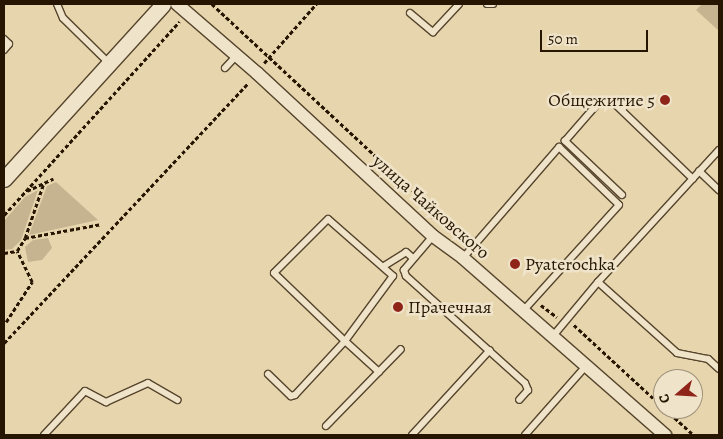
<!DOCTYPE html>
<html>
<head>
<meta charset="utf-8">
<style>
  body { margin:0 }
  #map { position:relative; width:723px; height:439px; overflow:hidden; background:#e7d5ae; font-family:Alegreya,serif }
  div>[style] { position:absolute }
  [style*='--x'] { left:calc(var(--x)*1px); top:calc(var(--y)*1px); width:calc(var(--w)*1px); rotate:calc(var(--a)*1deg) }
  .green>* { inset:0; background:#c6b491 }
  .path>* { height:2.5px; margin-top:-1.25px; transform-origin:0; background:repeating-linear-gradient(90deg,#251501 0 4px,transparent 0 6.5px) }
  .roads { filter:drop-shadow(1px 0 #56452c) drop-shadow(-1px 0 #56452c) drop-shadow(0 1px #56452c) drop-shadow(0 -1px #56452c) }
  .service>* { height:6px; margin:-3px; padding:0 3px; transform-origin:3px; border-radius:3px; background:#efe4ca }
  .minor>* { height:12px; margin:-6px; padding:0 6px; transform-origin:6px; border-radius:6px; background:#efe4ca }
  .tertiary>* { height:15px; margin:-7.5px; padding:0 7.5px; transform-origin:7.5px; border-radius:7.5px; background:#efe4ca }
  .dots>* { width:14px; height:14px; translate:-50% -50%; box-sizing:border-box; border:2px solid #efe4ca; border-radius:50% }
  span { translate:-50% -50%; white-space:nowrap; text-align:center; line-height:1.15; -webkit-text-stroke:5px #efe4ca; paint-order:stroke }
  .poi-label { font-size:18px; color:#251501 }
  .right { translate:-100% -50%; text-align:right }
  .left { translate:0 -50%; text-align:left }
  .street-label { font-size:18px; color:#251501 }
  .frame { position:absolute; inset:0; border:5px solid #251501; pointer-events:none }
  .north { position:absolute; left:653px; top:369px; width:50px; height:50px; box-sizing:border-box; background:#efe4ca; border:1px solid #9e917a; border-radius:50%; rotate:251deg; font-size:14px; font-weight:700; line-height:20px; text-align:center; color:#251501 }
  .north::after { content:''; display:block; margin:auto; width:18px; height:22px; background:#8f2418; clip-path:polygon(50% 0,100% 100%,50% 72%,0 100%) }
  .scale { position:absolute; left:540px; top:30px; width:108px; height:22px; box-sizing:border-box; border:2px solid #251501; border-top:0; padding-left:6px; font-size:15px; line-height:18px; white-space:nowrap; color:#251501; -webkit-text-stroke:4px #efe4ca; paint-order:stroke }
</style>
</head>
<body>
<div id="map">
  <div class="green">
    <i style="clip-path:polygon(702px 4px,719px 4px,719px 31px,696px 10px)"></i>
    <i style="clip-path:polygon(56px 182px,98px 220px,29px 235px,47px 186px)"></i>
    <i style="clip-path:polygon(38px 190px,21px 240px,12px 249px,4px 250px,4px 221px,25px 197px)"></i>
    <i style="clip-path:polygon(48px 238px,52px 248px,42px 260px,28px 262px,25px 247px,33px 240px)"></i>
  </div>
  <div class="path">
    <i style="--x:212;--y:4;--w:304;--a:42.9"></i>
    <i style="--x:435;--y:211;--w:8;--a:104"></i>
    <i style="--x:264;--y:63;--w:79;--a:-48.6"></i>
    <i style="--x:27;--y:191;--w:29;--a:-25"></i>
    <i style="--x:4;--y:215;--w:261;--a:-47.8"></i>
    <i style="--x:25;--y:238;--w:78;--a:-10.3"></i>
    <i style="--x:4;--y:253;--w:13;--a:-9"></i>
    <i style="--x:17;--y:251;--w:15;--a:-58"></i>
    <i style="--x:25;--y:238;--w:56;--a:-71.2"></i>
    <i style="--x:541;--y:305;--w:20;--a:37"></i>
    <i style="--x:6;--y:322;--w:48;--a:-57"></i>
    <i style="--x:32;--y:282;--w:34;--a:-116"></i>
    <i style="--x:574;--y:325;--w:121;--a:42.7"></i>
    <i style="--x:4;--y:343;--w:357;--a:-46.8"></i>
    <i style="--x:665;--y:409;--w:39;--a:42"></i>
  </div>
  <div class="roads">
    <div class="service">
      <i style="--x:57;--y:4;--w:15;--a:67"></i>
      <i style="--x:63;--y:18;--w:64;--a:44.4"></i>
      <i style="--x:487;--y:4;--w:6;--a:0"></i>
      <i style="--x:410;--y:13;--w:30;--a:40"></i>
      <i style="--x:433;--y:32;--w:38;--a:-47"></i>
      <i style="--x:4;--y:39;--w:7;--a:45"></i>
      <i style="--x:9;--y:44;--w:8;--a:130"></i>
      <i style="--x:225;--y:68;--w:16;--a:-47"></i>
      <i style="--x:699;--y:171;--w:28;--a:44"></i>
      <i style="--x:622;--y:195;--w:79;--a:-136.5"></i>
      <i style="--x:565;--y:141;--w:52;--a:-48.9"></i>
      <i style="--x:599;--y:102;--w:16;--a:7"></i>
      <i style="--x:615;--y:104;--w:108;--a:43.9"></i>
      <i style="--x:433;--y:236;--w:45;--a:130.5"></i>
      <i style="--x:404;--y:270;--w:6;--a:72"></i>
      <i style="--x:406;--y:276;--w:160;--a:42"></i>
      <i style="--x:525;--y:383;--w:8;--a:67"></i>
      <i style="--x:528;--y:390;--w:13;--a:132"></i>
      <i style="--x:463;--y:258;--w:147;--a:-49.1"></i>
      <i style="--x:559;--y:147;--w:83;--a:44"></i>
      <i style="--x:619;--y:205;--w:143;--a:132.2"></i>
      <i style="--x:384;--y:266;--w:26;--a:-32"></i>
      <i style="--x:406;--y:252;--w:9;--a:41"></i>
      <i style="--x:598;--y:282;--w:106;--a:41.9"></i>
      <i style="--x:677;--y:353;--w:32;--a:11"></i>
      <i style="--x:708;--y:359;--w:15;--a:42"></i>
      <i style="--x:553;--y:336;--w:70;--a:-50.2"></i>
      <i style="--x:598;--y:282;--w:179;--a:-47.5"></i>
      <i style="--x:268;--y:374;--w:32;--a:44"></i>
      <i style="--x:291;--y:396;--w:4;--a:-14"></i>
      <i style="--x:295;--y:395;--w:74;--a:-47.2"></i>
      <i style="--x:345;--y:341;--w:81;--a:-53.6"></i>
      <i style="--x:393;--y:276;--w:86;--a:-138.8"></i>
      <i style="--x:328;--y:219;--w:76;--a:135"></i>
      <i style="--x:274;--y:273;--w:98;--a:43.8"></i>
      <i style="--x:345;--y:341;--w:46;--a:42.4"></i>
      <i style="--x:326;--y:426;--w:107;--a:-45.8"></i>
      <i style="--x:44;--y:435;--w:60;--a:-47"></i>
      <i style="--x:85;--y:391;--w:24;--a:28"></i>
      <i style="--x:106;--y:402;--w:46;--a:-24.3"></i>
      <i style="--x:148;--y:383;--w:34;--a:30"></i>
      <i style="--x:412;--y:435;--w:115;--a:-47.5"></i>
      <i style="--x:525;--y:435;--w:92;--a:-48.5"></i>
    </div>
    <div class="minor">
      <i style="--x:177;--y:4;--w:106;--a:40.8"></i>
      <i style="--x:257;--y:73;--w:240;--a:42.8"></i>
      <i style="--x:433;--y:236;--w:37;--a:36"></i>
      <i style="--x:463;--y:258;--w:269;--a:41.2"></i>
    </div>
    <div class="tertiary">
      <i style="--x:4;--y:179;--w:236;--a:-47.7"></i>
    </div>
  </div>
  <div class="dots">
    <i style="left:665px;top:100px;background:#8f2418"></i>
    <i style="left:515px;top:264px;background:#8f2418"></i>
    <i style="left:398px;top:307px;background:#8f2418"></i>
  </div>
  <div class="poi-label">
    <span class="right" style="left:655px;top:100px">Общежитие 5</span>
    <span class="left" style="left:525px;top:264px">Pyaterochka</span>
    <span class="left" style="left:408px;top:307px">Прачечная</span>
  </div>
  <div class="street-label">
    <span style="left:431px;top:207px;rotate:41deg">улица Чайковского</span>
  </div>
  <div class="frame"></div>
  <div class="north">С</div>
  <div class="scale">50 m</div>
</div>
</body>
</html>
